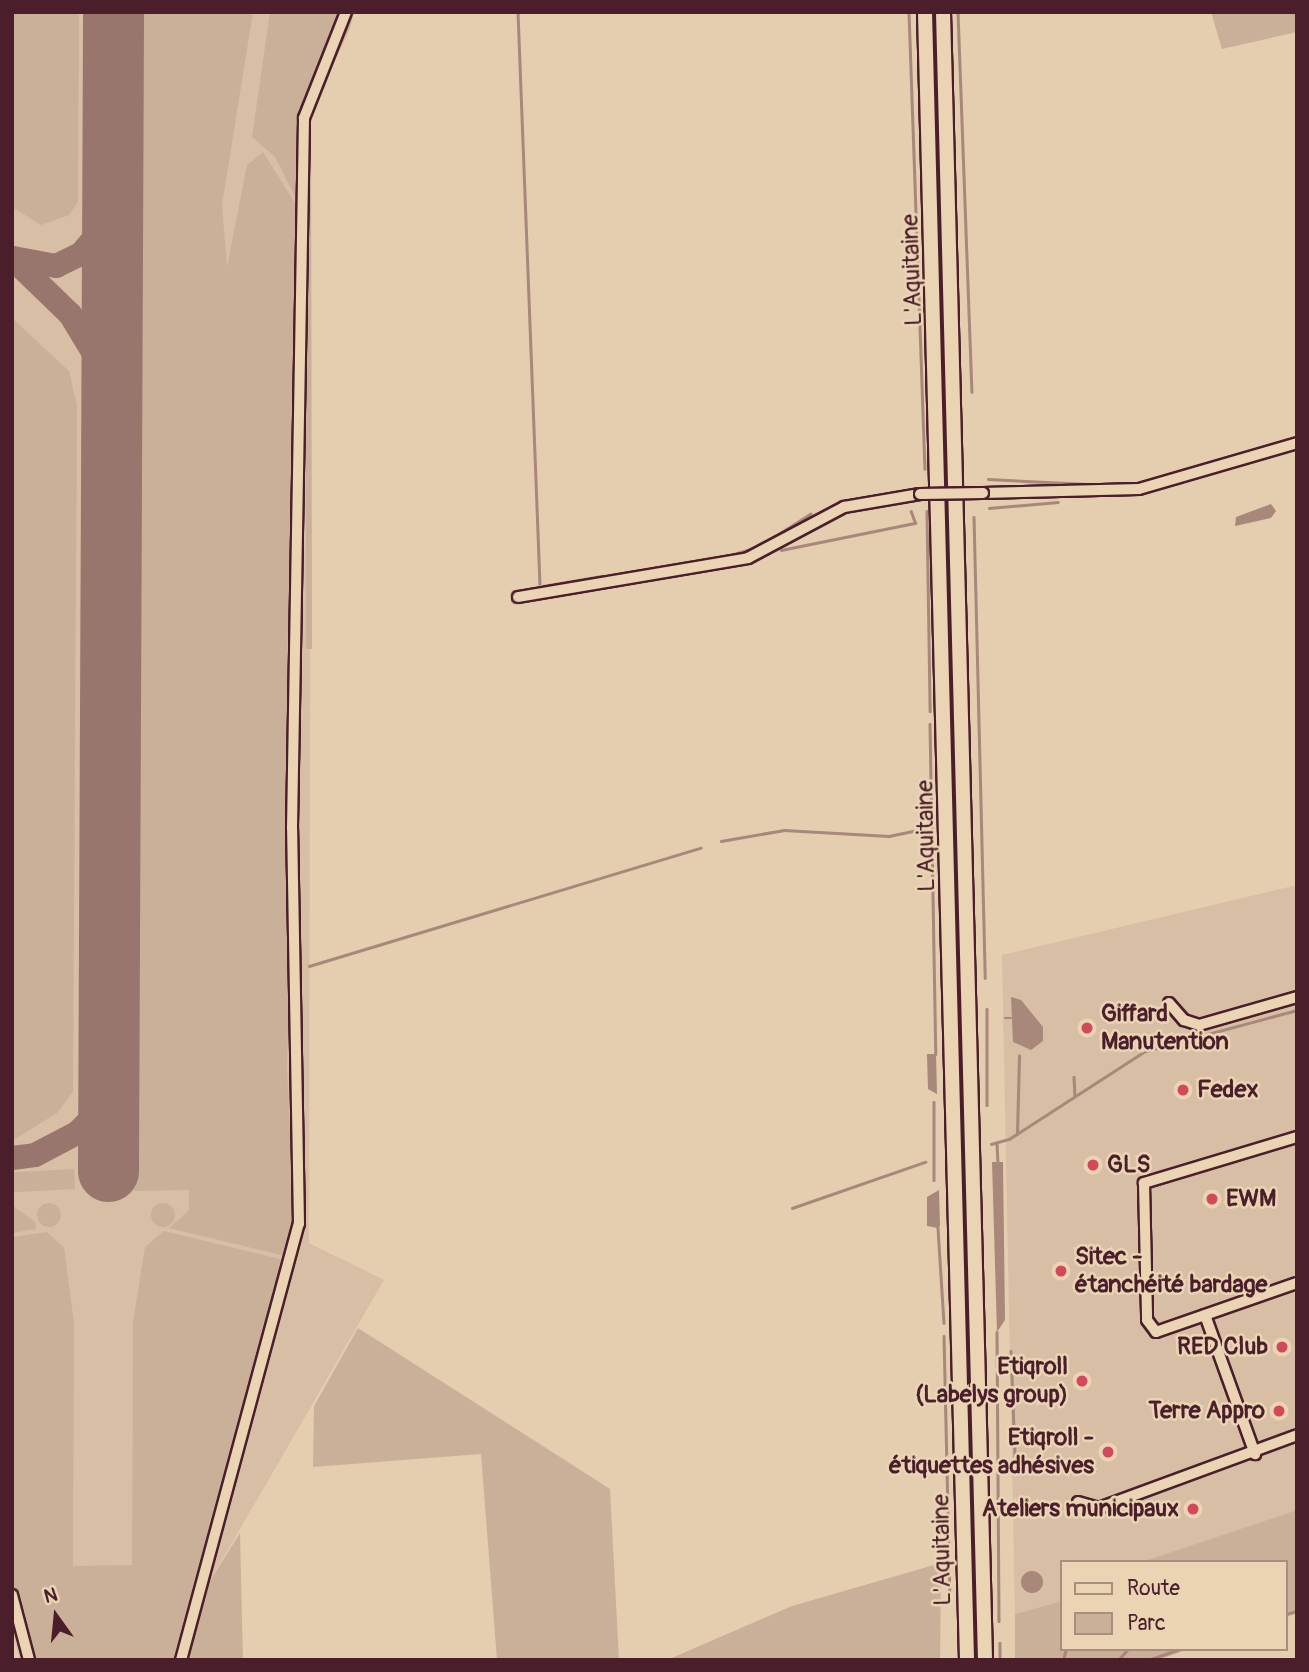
<!DOCTYPE html>
<html>
<head>
<meta charset="utf-8">
<style>
  body { margin:0 }
  #map { position:relative; width:1309px; height:1672px; overflow:hidden; background:#e5cdaf; font-family:Pangolin,sans-serif }
  div>[style] { position:absolute }
  [style*='--x'] { left:calc(var(--x)*1px); top:calc(var(--y)*1px); width:calc(var(--w)*1px); rotate:calc(var(--a)*1deg) }
  .built>* { inset:0; background:#d8bea4 }
  .green>* { inset:0; background:#cbb099; transform-origin:0 0 }
  .round { border-radius:50% }
  .water>* { inset:0; background:#a8887a }
  .stream>* { height:2.5px; margin:-1.25px; padding:0 1.25px; transform-origin:1.25px; border-radius:1.25px; background:#a8887a }
  .taxiway>* { height:24px; margin:-12px; padding:0 12px; transform-origin:12px; border-radius:12px; background:#98766d }
  .runway>* { height:61px; margin:-30.5px; padding:0 30.5px; transform-origin:30.5px; border-radius:30.5px; background:#98766d }
  .roads { filter:drop-shadow(2px 0 #4a1f2b) drop-shadow(-2px 0 #4a1f2b) drop-shadow(0 2px #4a1f2b) drop-shadow(0 -2px #4a1f2b) }
  .minor>* { height:10px; margin:-5px; padding:0 5px; transform-origin:5px; border-radius:5px; background:#ebd4b4 }
  .highway>* { height:14px; margin:-7px; padding:0 7px; transform-origin:7px; border-radius:7px; background:#ebd4b4 }
  .bridges { filter:drop-shadow(2px 0 #4a1f2b) drop-shadow(-2px 0 #4a1f2b) drop-shadow(0 2px #4a1f2b) drop-shadow(0 -2px #4a1f2b) }
  .minor-bridge>* { height:10px; margin:-5px; padding:0 5px; transform-origin:5px; border-radius:5px; background:#ebd4b4 }
  .dots>* { width:19px; height:19px; translate:-50% -50%; box-sizing:border-box; border:4px solid #ebd4b4; border-radius:50% }
  span { translate:-50% -50%; white-space:nowrap; text-align:center; line-height:1.15; -webkit-text-stroke:5px #ebd4b4; paint-order:stroke }
  .street-label { font-size:24px; color:#4a1f2b }
  .poi-label { font-size:24px; color:#4a1f2b; font-weight:700 }
  .left { translate:0 -50%; text-align:left }
  .right { translate:-100% -50%; text-align:right }
  .frame { position:absolute; inset:0; border:14px solid #4a1f2b; pointer-events:none }
  .legend { position:absolute; left:1060px; top:1560px; width:228px; height:91px; box-sizing:border-box; background:#ebd4b4; border:2px solid #ab8c7d; margin:0; padding:9px 12px; list-style:none; font-size:21px; color:#4a1f2b }
  .legend li { display:flex; align-items:center; gap:14px; height:35px }
  .legend b { width:35px; border:2px solid #ab8c7d }
  .north { position:absolute; left:21px; top:1581px; width:70px; height:70px; -webkit-text-stroke:5px #ebd4b4; paint-order:stroke; rotate:345deg; font-size:19px; font-weight:700; line-height:28px; text-align:center; color:#4a1f2b }
  .north::after { content:''; display:block; margin:auto; width:24px; height:32px; background:#4a1f2b; clip-path:polygon(50% 0,100% 100%,50% 72%,0 100%) }
</style>
</head>
<body>
<div id="map">
  <div class="built">
    <i style="clip-path:polygon(12px 12px,354px 12px,311px 113px,309px 1243px,384px 1280px,210px 1581px,188px 1660px,20px 1660px,12px 1632px)"></i>
    <i style="clip-path:polygon(1297px 885px,1297px 1510px,1149px 1562px,1062px 1562px,1062px 1601px,1015px 1614px,1002px 955px)"></i>
  </div>
  <div class="green">
    <i style="clip-path:polygon(12px 12px,79px 12px,78px 202px,69px 215px,41px 225px,12px 207px)"></i>
    <i style="clip-path:polygon(140px 12px,253px 12px,222px 205px,227px 267px,247px 165px,263px 152px,297px 206px,300px 230px,297px 618px,288px 628px,287px 663px,297px 671px,287px 1067px,294px 1211px,289px 1257px,169px 1228px,189px 1210px,189px 1190px,134px 1191px)"></i>
    <i style="clip-path:polygon(270px 12px,344px 12px,306px 98px,299px 204px,275px 157px,252px 137px)"></i>
    <i style="clip-path:polygon(349px 12px,354px 12px,350px 28px,311px 113px,312px 649px,306px 649px,306px 123px)"></i>
    <i style="clip-path:polygon(1211px 12px,1297px 12px,1297px 32px,1222px 49px)"></i>
    <i style="clip-path:polygon(12px 318px,69px 371px,77px 406px,73px 1092px,57px 1113px,12px 1141px)"></i>
    <i style="left:74px;top:1169px;width:20px;height:62px;rotate:87deg"></i>
    <i class="round" style="left:151px;top:1203px;width:24px;height:24px"></i>
    <i class="round" style="left:37px;top:1203px;width:24px;height:24px"></i>
    <i style="clip-path:polygon(12px 1205px,35px 1222px,36px 1229px,12px 1233px)"></i>
    <i style="clip-path:polygon(164px 1231px,288px 1261px,175px 1660px,29px 1660px,12px 1595px,12px 1237px,47px 1232px,64px 1248px,74px 1323px,73px 1566px,132px 1565px,133px 1322px,145px 1247px)"></i>
    <i style="clip-path:polygon(358px 1328px,610px 1489px,619px 1660px,497px 1660px,481px 1454px,313px 1467px,314px 1406px)"></i>
    <i style="clip-path:polygon(1297px 1510px,1297px 1613px,1286px 1617px,1286px 1562px,1148px 1560px)"></i>
    <i style="clip-path:polygon(240px 1533px,243px 1660px,188px 1660px,210px 1581px)"></i>
    <i style="clip-path:polygon(941px 1563px,940px 1660px,667px 1660px,792px 1606px)"></i>
    <i style="clip-path:polygon(1062px 1601px,1062px 1649px,1189px 1649px,1158px 1660px,1015px 1660px,1015px 1614px)"></i>
  </div>
  <div class="water">
    <i style="clip-path:polygon(1271px 504px,1276px 511px,1271px 518px,1235px 526px,1236px 517px)"></i>
    <i style="clip-path:polygon(1011px 997px,1021px 1000px,1043px 1027px,1043px 1041px,1031px 1050px,1013px 1042px)"></i>
    <i style="clip-path:polygon(927px 1054px,936px 1054px,937px 1094px,928px 1089px)"></i>
    <i style="clip-path:polygon(992px 1162px,1003px 1162px,1005px 1320px,997px 1332px)"></i>
    <i style="clip-path:polygon(939px 1190px,940px 1226px,938px 1228px,927px 1226px,927px 1197px)"></i>
    <i class="round" style="left:1021px;top:1571px;width:22px;height:22px"></i>
  </div>
  <div class="stream">
    <i style="--x:518;--y:12;--w:572;--a:87.8"></i>
    <i style="--x:909;--y:12;--w:457;--a:88"></i>
    <i style="--x:958;--y:12;--w:380;--a:87.9"></i>
    <i style="--x:988;--y:479;--w:99;--a:2.9"></i>
    <i style="--x:989;--y:508;--w:69;--a:-5"></i>
    <i style="--x:927;--y:511;--w:200;--a:89.1"></i>
    <i style="--x:974;--y:517;--w:461;--a:88.6"></i>
    <i style="--x:781;--y:550;--w:137;--a:-11.4"></i>
    <i style="--x:915;--y:523;--w:12;--a:-110"></i>
    <i style="--x:721;--y:558;--w:39;--a:-17"></i>
    <i style="--x:758;--y:547;--w:62;--a:-32.4"></i>
    <i style="--x:613;--y:575;--w:28;--a:-10"></i>
    <i style="--x:543;--y:586;--w:59;--a:-9.8"></i>
    <i style="--x:930;--y:724;--w:330;--a:89"></i>
    <i style="--x:721;--y:841;--w:64;--a:-9.9"></i>
    <i style="--x:784;--y:830;--w:105;--a:3.3"></i>
    <i style="--x:889;--y:836;--w:25;--a:-12"></i>
    <i style="--x:309;--y:966;--w:409;--a:-16.8"></i>
    <i style="--x:987;--y:1009;--w:96;--a:90"></i>
    <i style="--x:1005;--y:1018;--w:6;--a:0"></i>
    <i style="--x:1074;--y:1077;--w:18;--a:87"></i>
    <i style="--x:934;--y:1102;--w:78;--a:90"></i>
    <i style="--x:1017;--y:1134;--w:78;--a:-88.5"></i>
    <i style="--x:991;--y:1144;--w:19;--a:-16"></i>
    <i style="--x:1009;--y:1139;--w:162;--a:-32.9"></i>
    <i style="--x:1145;--y:1051;--w:157;--a:-15.1"></i>
    <i style="--x:997;--y:1144;--w:18;--a:87"></i>
    <i style="--x:792;--y:1208;--w:141;--a:-19.1"></i>
    <i style="--x:938;--y:1228;--w:95;--a:86.4"></i>
    <i style="--x:997;--y:1332;--w:289;--a:89.6"></i>
    <i style="--x:944;--y:1336;--w:262;--a:88.7"></i>
    <i style="--x:1011;--y:1351;--w:105;--a:87.8"></i>
    <i style="--x:1286;--y:1614;--w:11;--a:-15"></i>
    <i style="--x:1000;--y:1643;--w:17;--a:90"></i>
    <i style="--x:1063;--y:1660;--w:11;--a:-75"></i>
    <i style="--x:1118;--y:1660;--w:15;--a:-48"></i>
    <i style="--x:1148;--y:1660;--w:34;--a:-19"></i>
  </div>
  <div class="taxiway">
    <i style="--x:12;--y:258;--w:81;--a:44"></i>
    <i style="--x:70;--y:314;--w:81;--a:58.7"></i>
    <i style="--x:13;--y:258;--w:44;--a:10.5"></i>
    <i style="--x:56;--y:266;--w:28;--a:-26"></i>
    <i style="--x:81;--y:254;--w:26;--a:-50"></i>
    <i style="--x:98;--y:234;--w:47;--a:-71.6"></i>
    <i style="--x:12;--y:1158;--w:23;--a:-7"></i>
    <i style="--x:35;--y:1155;--w:47;--a:-27.6"></i>
    <i style="--x:77;--y:1133;--w:27;--a:-45"></i>
    <i style="--x:96;--y:1114;--w:30;--a:-67"></i>
  </div>
  <div class="runway">
    <i style="--x:108;--y:1171;--w:1159;--a:-89.75"></i>
  </div>
  <div class="roads">
    <div class="minor">
      <i style="--x:983;--y:493;--w:156;--a:-1.5"></i>
      <i style="--x:1139;--y:489;--w:165;--a:-16.2"></i>
      <i style="--x:518;--y:597;--w:233;--a:-9.6"></i>
      <i style="--x:748;--y:558;--w:109;--a:-28"></i>
      <i style="--x:844;--y:507;--w:77;--a:-9.7"></i>
      <i style="--x:1169;--y:1003;--w:23;--a:49"></i>
      <i style="--x:1184;--y:1020;--w:16;--a:18"></i>
      <i style="--x:1199;--y:1025;--w:102;--a:-15.9"></i>
      <i style="--x:1297;--y:1137;--w:160;--a:163.3"></i>
      <i style="--x:1144;--y:1183;--w:137;--a:88.7"></i>
      <i style="--x:1147;--y:1320;--w:15;--a:53"></i>
      <i style="--x:1156;--y:1332;--w:149;--a:-19.2"></i>
      <i style="--x:1205;--y:1315;--w:148;--a:70.2"></i>
      <i style="--x:1078;--y:1502;--w:22;--a:16"></i>
      <i style="--x:1099;--y:1508;--w:211;--a:-20.2"></i>
      <i style="--x:12;--y:1595;--w:67;--a:75.3"></i>
      <i style="--x:181;--y:1660;--w:452;--a:-74.9"></i>
      <i style="--x:299;--y:1224;--w:396;--a:-91"></i>
      <i style="--x:292;--y:828;--w:710;--a:-89.03"></i>
      <i style="--x:304;--y:118;--w:114;--a:-68.4"></i>
    </div>
    <div class="highway">
      <i style="--x:925;--y:12;--w:1649;--a:88.54"></i>
      <i style="--x:943;--y:12;--w:1649;--a:88.54"></i>
    </div>
  </div>
  <div class="bridges">
    <div class="minor-bridge">
      <i style="--x:920;--y:494;--w:63;--a:-0.9"></i>
    </div>
  </div>
  <div class="dots">
    <i style="left:1087px;top:1028px;background:#d1495b"></i>
    <i style="left:1183px;top:1090px;background:#d1495b"></i>
    <i style="left:1093px;top:1165px;background:#d1495b"></i>
    <i style="left:1212px;top:1199px;background:#d1495b"></i>
    <i style="left:1061px;top:1271px;background:#d1495b"></i>
    <i style="left:1282px;top:1347px;background:#d1495b"></i>
    <i style="left:1082px;top:1381px;background:#d1495b"></i>
    <i style="left:1279px;top:1411px;background:#d1495b"></i>
    <i style="left:1108px;top:1452px;background:#d1495b"></i>
    <i style="left:1193px;top:1509px;background:#d1495b"></i>
  </div>
  <div class="street-label">
    <span style="left:912px;top:270px;rotate:-92deg">L'Aquitaine</span>
    <span style="left:926px;top:836px;rotate:-91deg">L'Aquitaine</span>
    <span style="left:942px;top:1550px;rotate:-91deg">L'Aquitaine</span>
  </div>
  <div class="poi-label">
    <span class="left" style="left:1101px;top:1028px">Giffard<br>Manutention</span>
    <span class="left" style="left:1197px;top:1090px">Fedex</span>
    <span class="left" style="left:1107px;top:1165px">GLS</span>
    <span class="left" style="left:1226px;top:1199px">EWM</span>
    <span class="left" style="left:1075px;top:1271px">Sitec -<br>étanchéité bardage</span>
    <span class="right" style="left:1268px;top:1347px">RED Club</span>
    <span class="right" style="left:1068px;top:1381px">Etiqroll<br>(Labelys group)</span>
    <span class="right" style="left:1265px;top:1411px">Terre Appro</span>
    <span class="right" style="left:1094px;top:1452px">Etiqroll -<br>étiquettes adhésives</span>
    <span class="right" style="left:1179px;top:1509px">Ateliers municipaux</span>
  </div>
  <div class="frame"></div>
  <ul class="legend">
  <li><b style="height:9px;background:#ebd4b4"></b>Route</li>
  <li><b style="height:19px;background:#cbb099"></b>Parc</li>
  </ul>
  <div class="north">N</div>
</div>
</body>
</html>
